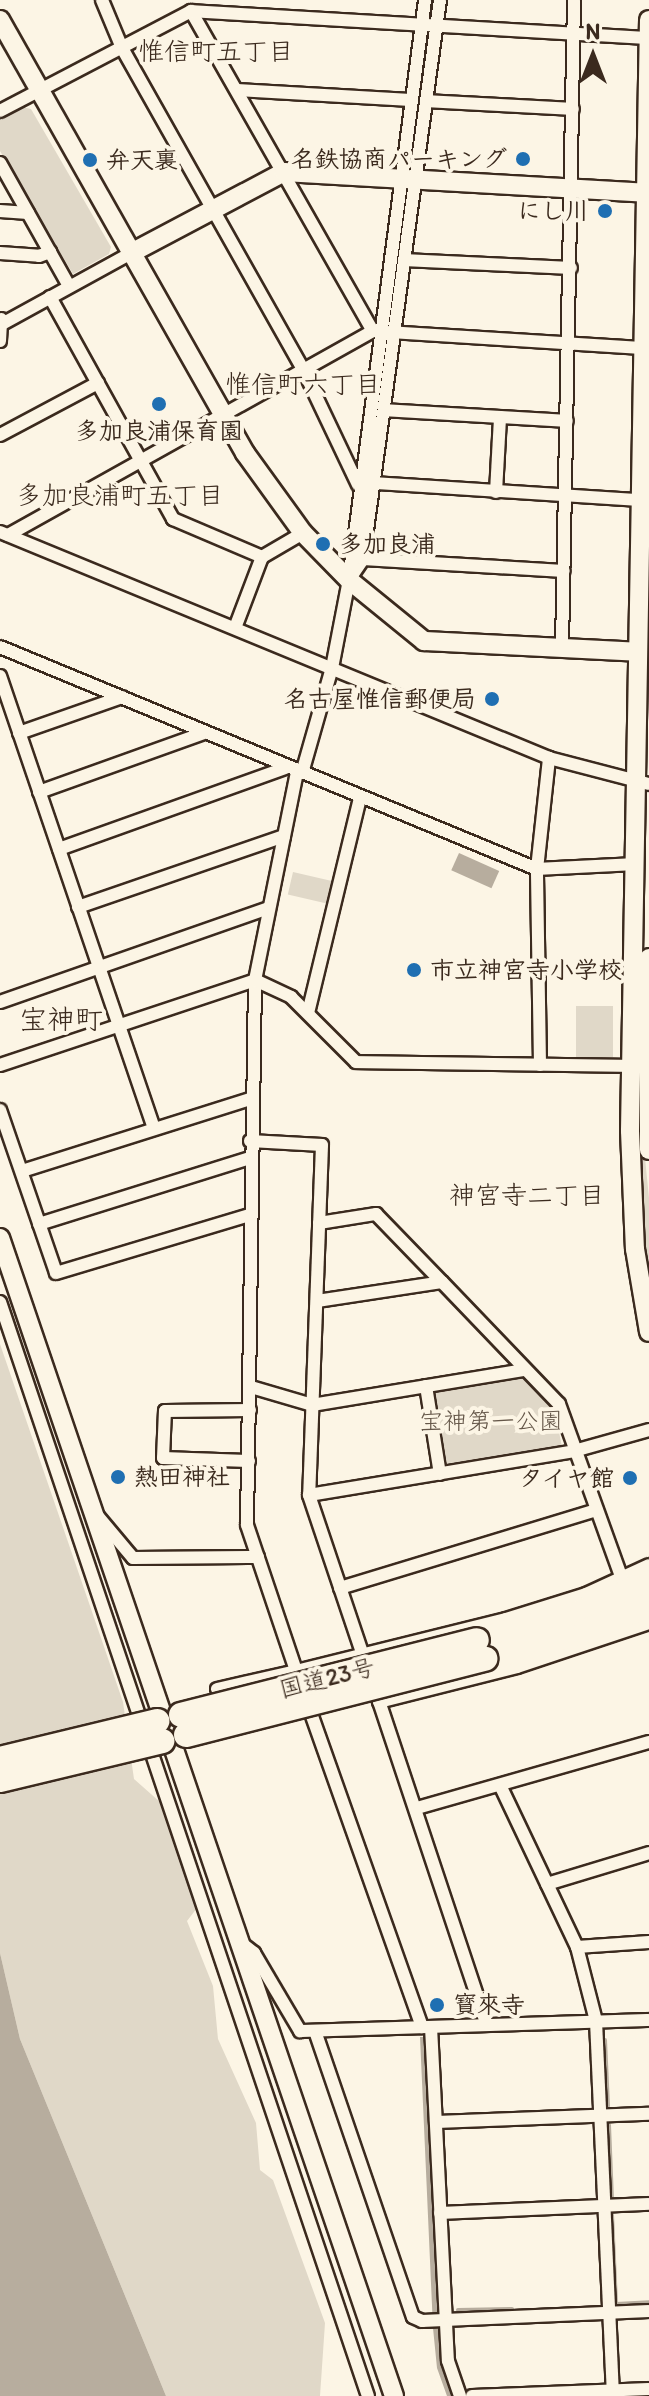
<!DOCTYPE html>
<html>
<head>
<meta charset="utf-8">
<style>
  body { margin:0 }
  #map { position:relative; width:649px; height:2396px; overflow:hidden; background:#fcf5e5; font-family:Itim,"Klee One",sans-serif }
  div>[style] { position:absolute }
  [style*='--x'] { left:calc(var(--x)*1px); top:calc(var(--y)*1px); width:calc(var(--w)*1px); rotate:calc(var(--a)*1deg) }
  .green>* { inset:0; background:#e0d8c8; transform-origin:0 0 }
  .water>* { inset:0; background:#b7ad9e; transform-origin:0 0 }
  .stream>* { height:4px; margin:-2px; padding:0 2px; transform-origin:2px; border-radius:2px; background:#b7ad9e }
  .roads { filter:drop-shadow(2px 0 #3b2a1e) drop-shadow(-2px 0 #3b2a1e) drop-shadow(0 2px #3b2a1e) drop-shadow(0 -2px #3b2a1e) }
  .street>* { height:12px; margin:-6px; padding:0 6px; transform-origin:6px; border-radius:6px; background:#fcf5e5 }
  .secondary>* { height:18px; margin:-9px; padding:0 9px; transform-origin:9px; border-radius:9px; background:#fcf5e5 }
  .highway>* { height:24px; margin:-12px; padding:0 12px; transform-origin:12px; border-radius:12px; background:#fcf5e5 }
  .bridges { filter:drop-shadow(2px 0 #3b2a1e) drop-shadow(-2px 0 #3b2a1e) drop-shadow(0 2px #3b2a1e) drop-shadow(0 -2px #3b2a1e) }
  .highway-bridge>* { height:24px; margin:-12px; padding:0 12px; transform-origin:12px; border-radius:12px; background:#fcf5e5 }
  .dots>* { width:22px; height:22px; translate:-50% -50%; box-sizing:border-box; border:4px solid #fcf5e5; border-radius:50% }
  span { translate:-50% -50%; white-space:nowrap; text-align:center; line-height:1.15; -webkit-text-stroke:8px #fcf5e5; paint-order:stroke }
  .poi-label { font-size:24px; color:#3b2a1e; font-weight:700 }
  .right { translate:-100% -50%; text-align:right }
  .left { translate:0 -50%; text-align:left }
  .park-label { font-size:24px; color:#645648 }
  .street-label { font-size:24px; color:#3b2a1e }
  .neighbourhood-label { font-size:26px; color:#3b2a1e }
  .quarter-label { font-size:28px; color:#3b2a1e }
  .north { position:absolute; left:553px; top:16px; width:80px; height:80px; -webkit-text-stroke:6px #fcf5e5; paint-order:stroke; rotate:0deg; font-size:22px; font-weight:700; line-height:32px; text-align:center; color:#3b2a1e }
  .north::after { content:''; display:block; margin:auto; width:28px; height:36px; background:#3b2a1e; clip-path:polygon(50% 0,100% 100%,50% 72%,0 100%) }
</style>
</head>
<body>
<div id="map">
  <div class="green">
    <i style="clip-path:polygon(22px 107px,31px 109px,111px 247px,109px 254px,73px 274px,0 151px,0 117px)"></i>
    <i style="left:293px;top:872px;width:41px;height:23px;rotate:13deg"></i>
    <i style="clip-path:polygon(640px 892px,641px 1118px,649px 1198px,649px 1302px,638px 1234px)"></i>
    <i style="left:576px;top:1006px;width:37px;height:51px"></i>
    <i style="clip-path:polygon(0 1344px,123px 1702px,134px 1779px,160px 1802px,173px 1832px,197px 1908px,187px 1921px,213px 1986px,218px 2039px,256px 2123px,260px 2170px,273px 2180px,325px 2323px,320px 2396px,166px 2396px,20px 2039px,0 1953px)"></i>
    <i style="clip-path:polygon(522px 1377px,555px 1412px,562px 1447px,443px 1464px,435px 1392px)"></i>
  </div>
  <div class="water">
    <i style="left:459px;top:853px;width:44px;height:19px;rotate:24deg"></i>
    <i style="clip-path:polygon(0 1953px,20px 2039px,166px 2396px,0 2396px)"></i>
    <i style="clip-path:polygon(420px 2037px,425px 2037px,441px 2363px,453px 2396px,447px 2396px,437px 2368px,433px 2328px)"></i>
  </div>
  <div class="stream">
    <i style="--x:605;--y:2040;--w:66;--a:87.4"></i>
    <i style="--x:609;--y:2125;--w:75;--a:87.7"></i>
    <i style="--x:612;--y:2215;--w:89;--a:87.4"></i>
    <i style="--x:616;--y:2304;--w:33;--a:-3"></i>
    <i style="--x:458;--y:2310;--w:54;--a:-1.1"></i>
  </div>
  <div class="roads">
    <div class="street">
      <i style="--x:102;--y:0;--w:52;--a:67.4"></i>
      <i style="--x:122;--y:48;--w:369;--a:60.6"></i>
      <i style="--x:303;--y:369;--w:128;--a:64.6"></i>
      <i style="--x:191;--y:11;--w:368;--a:60.4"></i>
      <i style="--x:237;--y:90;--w:174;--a:3.3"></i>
      <i style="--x:426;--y:101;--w:147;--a:3.1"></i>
      <i style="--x:0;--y:111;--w:216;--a:-27.6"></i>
      <i style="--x:191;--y:11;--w:459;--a:3.4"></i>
      <i style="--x:0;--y:163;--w:141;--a:60.7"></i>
      <i style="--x:0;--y:211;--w:28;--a:4"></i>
      <i style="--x:0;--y:253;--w:39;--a:4"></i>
      <i style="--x:39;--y:256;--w:12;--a:-20"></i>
      <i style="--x:404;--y:260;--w:167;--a:2.7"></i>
      <i style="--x:50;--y:297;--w:254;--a:61"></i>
      <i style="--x:173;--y:519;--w:97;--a:23.1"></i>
      <i style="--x:2;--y:324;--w:149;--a:-28.8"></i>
      <i style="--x:0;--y:341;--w:22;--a:-87"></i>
      <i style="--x:384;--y:410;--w:183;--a:3.4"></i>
      <i style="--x:0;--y:435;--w:111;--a:-28"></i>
      <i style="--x:375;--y:483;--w:267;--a:3.7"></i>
      <i style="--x:496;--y:492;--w:75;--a:-86.9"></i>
      <i style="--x:0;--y:532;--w:594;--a:22.37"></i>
      <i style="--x:549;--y:758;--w:103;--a:14.6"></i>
      <i style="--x:8;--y:535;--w:418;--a:-29.2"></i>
      <i style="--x:373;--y:331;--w:271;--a:3.6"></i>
      <i style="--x:363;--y:559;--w:201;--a:3.4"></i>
      <i style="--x:349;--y:580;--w:25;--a:-56"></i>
      <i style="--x:363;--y:559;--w:564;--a:-82.16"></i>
      <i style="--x:235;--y:628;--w:76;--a:-69.2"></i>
      <i style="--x:262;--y:557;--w:48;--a:-30.3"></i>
      <i style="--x:0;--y:647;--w:581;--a:22.46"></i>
      <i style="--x:537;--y:869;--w:98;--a:-2.9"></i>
      <i style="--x:562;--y:648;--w:648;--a:-88.94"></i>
      <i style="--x:0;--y:676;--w:478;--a:71.2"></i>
      <i style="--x:19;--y:733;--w:109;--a:-19.3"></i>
      <i style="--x:297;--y:772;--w:212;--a:101.4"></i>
      <i style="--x:255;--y:980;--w:545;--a:90.84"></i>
      <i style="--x:247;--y:1525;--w:154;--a:71.4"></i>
      <i style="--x:296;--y:1671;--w:216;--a:-13.9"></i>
      <i style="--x:506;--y:1619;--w:84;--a:-17.4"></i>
      <i style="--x:586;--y:1594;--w:69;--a:-24.7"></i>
      <i style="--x:302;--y:773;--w:109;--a:-74.1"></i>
      <i style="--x:332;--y:668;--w:90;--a:-79.1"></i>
      <i style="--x:349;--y:580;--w:585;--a:-82.53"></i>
      <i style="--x:39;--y:792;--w:175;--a:-19.7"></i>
      <i style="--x:59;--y:849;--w:240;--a:-19.7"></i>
      <i style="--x:78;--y:907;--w:218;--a:-19"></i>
      <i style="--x:0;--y:1002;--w:285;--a:-19.3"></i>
      <i style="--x:308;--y:1013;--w:221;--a:-76.4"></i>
      <i style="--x:0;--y:1065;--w:269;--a:-18.4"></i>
      <i style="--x:255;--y:980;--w:40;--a:25"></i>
      <i style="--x:291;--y:997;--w:92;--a:45"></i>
      <i style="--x:356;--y:1062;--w:275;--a:0.8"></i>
      <i style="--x:540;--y:1065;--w:196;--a:-90.9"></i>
      <i style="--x:537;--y:869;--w:112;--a:-83.8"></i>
      <i style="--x:0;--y:1110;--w:172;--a:71"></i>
      <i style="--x:56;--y:1273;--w:202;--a:-16.7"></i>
      <i style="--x:250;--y:1141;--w:72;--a:3.2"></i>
      <i style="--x:322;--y:1145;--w:350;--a:92.1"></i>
      <i style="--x:309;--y:1495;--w:175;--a:71.4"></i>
      <i style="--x:22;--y:1171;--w:240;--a:-17.5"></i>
      <i style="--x:319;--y:1223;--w:58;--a:-9"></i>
      <i style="--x:376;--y:1214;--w:95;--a:45.9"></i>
      <i style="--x:39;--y:1224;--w:221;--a:-17.4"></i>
      <i style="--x:317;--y:1301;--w:126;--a:-8.6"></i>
      <i style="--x:442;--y:1282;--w:169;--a:46.2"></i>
      <i style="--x:559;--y:1404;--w:186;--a:70.2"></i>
      <i style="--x:0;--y:1302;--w:1154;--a:71.41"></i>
      <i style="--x:426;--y:1386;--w:89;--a:81"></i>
      <i style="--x:251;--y:1387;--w:64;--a:16.4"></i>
      <i style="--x:312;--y:1405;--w:214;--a:-9.4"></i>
      <i style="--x:249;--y:1461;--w:86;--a:-178"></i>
      <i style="--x:163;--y:1458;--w:47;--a:-87.6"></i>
      <i style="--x:165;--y:1411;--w:85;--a:-0.7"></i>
      <i style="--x:309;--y:1495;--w:269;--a:-9.4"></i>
      <i style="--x:574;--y:1451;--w:78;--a:-15.6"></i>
      <i style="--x:97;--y:1515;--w:56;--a:50.1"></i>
      <i style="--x:133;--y:1558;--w:125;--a:-0.5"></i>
      <i style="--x:340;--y:1588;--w:268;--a:-16.9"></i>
      <i style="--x:374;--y:1686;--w:357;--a:71.6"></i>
      <i style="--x:217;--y:1689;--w:81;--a:-12.8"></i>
      <i style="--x:296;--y:1671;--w:6;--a:72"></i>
      <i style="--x:307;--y:1702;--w:345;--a:70.5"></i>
      <i style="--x:379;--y:1702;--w:142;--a:-14.2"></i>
      <i style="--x:517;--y:1667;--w:139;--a:-18.4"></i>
      <i style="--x:500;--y:1785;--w:179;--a:64.6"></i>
      <i style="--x:577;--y:1947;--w:76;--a:75.6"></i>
      <i style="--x:596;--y:2021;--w:369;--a:87.4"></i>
      <i style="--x:417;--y:1808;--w:241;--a:-15.9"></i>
      <i style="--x:547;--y:1884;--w:107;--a:-16.9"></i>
      <i style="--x:240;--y:1942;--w:18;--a:38"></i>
      <i style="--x:254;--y:1953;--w:91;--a:59.5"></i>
      <i style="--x:300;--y:2031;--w:349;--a:-1.8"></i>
      <i style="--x:577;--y:1947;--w:72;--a:-4"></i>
      <i style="--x:431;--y:2027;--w:334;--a:87.1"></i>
      <i style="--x:448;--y:2361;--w:37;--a:71"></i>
      <i style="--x:315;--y:2031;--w:302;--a:71.1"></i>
      <i style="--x:413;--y:2317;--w:10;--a:24"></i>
      <i style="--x:422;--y:2321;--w:227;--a:-2.5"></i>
      <i style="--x:436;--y:2122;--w:213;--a:-2.2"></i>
      <i style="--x:440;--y:2213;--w:209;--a:-2.5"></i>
      <i style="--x:472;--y:2396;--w:177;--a:-2.3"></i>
    </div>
    <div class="secondary">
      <i style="--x:0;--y:20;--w:498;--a:60.5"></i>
      <i style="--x:245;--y:453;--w:99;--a:54.1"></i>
      <i style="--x:303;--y:533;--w:66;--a:45.6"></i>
      <i style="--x:349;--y:580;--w:97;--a:39.1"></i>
      <i style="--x:424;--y:641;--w:214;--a:2.9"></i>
      <i style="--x:649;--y:20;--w:1111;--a:90.98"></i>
      <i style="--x:630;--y:1131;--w:118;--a:87.6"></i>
      <i style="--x:635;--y:1249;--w:84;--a:80.4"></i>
      <i style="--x:133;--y:252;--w:171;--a:-27.9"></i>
      <i style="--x:284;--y:172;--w:366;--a:3.3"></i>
      <i style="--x:649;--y:958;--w:192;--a:90"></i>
      <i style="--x:0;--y:1238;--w:1223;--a:71.21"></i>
    </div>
    <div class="highway">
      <i style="--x:477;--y:1640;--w:109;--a:-14.9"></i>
      <i style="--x:582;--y:1612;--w:73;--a:-24.1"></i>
      <i style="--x:485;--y:1659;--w:104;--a:-15.6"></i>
      <i style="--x:585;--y:1631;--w:69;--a:-22.1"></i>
    </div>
  </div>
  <div class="bridges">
    <div class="highway-bridge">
      <i style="--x:181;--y:1715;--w:305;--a:-14.2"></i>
      <i style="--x:186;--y:1735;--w:309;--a:-14.3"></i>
      <i style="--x:0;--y:1759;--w:162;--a:-13.6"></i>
      <i style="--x:0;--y:1780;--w:167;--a:-13.5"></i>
    </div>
  </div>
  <div class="dots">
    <i style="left:523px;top:159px;background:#1f6fb2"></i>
    <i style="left:90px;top:160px;background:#1f6fb2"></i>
    <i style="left:605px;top:211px;background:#1f6fb2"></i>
    <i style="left:159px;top:404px;background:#1f6fb2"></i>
    <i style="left:323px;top:544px;background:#1f6fb2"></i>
    <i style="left:492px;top:699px;background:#1f6fb2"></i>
    <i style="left:414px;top:970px;background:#1f6fb2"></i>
    <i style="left:118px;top:1477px;background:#1f6fb2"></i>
    <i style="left:630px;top:1478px;background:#1f6fb2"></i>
    <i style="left:437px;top:2005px;background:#1f6fb2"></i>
  </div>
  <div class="poi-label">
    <span class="right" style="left:507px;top:159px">名鉄協商パーキング</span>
    <span class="left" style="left:106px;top:160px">弁天裏</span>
    <span class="right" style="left:589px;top:211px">にし川</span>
    <span style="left:159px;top:431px">多加良浦保育園</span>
    <span class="left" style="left:339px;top:544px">多加良浦</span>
    <span class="right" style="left:476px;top:699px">名古屋惟信郵便局</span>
    <span class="left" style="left:430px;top:970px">市立神宮寺小学校</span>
    <span class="left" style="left:134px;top:1477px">熱田神社</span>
    <span class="right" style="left:614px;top:1478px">タイヤ館</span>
    <span class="left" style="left:453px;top:2005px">寳來寺</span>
  </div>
  <div class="park-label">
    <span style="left:491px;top:1421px">宝神第一公園</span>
  </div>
  <div class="street-label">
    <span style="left:327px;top:1678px;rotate:-14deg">国道23号</span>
  </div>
  <div class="neighbourhood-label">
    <span style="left:216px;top:52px">惟信町五丁目</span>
    <span style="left:303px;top:385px">惟信町六丁目</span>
    <span style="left:120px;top:496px">多加良浦町五丁目</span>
    <span style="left:527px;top:1196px">神宮寺二丁目</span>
  </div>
  <div class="quarter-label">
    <span style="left:61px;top:1019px">宝神町</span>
  </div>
  <div class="north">N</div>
</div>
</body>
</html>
